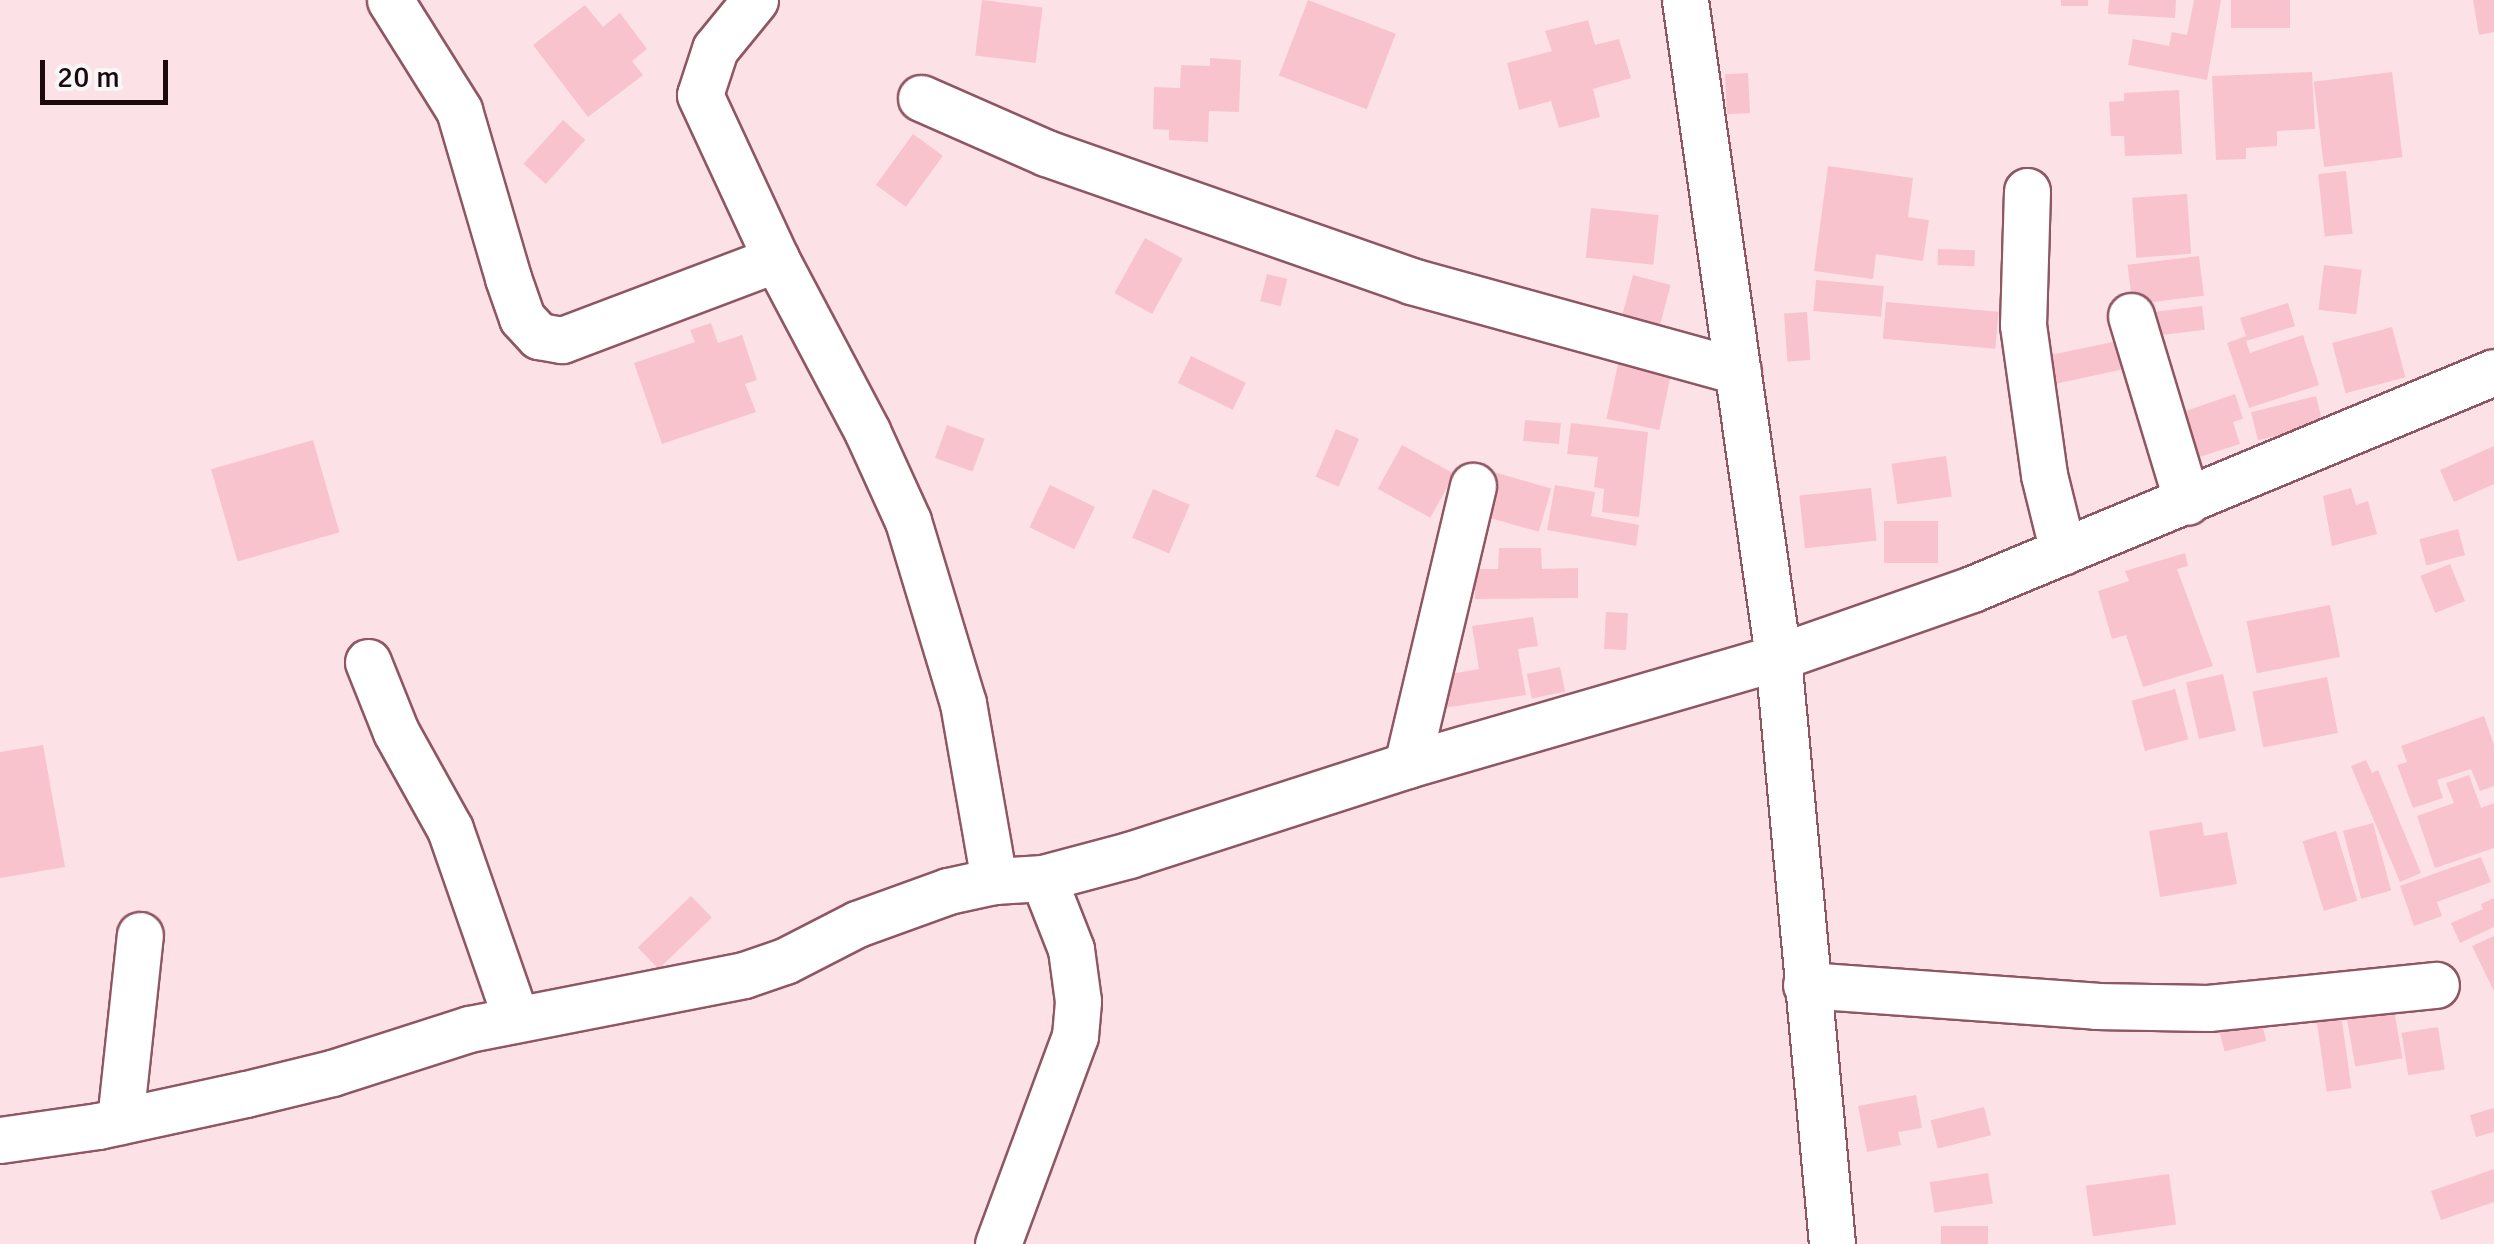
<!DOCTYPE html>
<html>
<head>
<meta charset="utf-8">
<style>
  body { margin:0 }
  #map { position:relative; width:2494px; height:1244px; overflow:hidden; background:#fce2e6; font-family:Signika,sans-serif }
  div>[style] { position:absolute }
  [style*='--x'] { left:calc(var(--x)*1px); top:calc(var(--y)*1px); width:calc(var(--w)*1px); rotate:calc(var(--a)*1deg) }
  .building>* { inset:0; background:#f9c3cd; transform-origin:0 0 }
  .roads { filter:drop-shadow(2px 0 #8e5763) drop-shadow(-2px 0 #8e5763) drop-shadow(0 2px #8e5763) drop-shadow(0 -2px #8e5763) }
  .minor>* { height:45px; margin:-22.5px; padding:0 22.5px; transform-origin:22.5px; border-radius:22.5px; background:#fff }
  span { translate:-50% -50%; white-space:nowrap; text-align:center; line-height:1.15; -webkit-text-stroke:9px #f7f7f7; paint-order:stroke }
  .scale { position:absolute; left:40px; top:60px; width:128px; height:45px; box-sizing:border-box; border:5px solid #1c080d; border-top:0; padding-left:12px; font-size:30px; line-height:35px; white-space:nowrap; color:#1c080d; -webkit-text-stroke:8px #f7f7f7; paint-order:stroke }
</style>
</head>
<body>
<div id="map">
  <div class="building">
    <i style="left:982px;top:0;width:61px;height:56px;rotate:7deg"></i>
    <i style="left:1308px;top:0;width:94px;height:81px;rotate:21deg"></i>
    <i style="left:2061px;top:0;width:27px;height:6px"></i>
    <i style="clip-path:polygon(2109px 0,2176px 0,2175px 18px,2108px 14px)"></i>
    <i style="clip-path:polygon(2194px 0,2221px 0,2207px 80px,2128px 65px,2133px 39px,2169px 46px,2172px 32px,2187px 35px)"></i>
    <i style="left:2231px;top:0;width:59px;height:28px"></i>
    <i style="clip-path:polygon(2473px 0,2494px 0,2494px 32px,2479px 35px)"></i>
    <i style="clip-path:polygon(585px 5px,603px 27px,620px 13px,647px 49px,632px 61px,643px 75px,588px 117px,533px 45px)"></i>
    <i style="clip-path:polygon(1588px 20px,1595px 45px,1619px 39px,1631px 78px,1593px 89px,1600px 117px,1559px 128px,1551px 101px,1519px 110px,1507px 63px,1552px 51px,1545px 31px)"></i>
    <i style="clip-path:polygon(1210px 58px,1241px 60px,1239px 112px,1209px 111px,1208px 142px,1169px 140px,1169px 130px,1153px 129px,1154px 87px,1180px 88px,1181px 65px,1210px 66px)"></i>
    <i style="clip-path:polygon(2312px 72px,2315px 129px,2277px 131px,2277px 146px,2246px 148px,2246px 159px,2216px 160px,2212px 76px)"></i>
    <i style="left:2392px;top:72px;width:86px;height:79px;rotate:83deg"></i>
    <i style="left:1748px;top:73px;width:40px;height:23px;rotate:87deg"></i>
    <i style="clip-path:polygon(2179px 90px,2182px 154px,2125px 156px,2124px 136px,2111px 136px,2109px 102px,2124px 101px,2124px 93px)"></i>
    <i style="left:563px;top:120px;width:30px;height:59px;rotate:42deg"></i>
    <i style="left:913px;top:134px;width:37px;height:63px;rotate:36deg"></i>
    <i style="clip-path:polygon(1828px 166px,1913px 178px,1908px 217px,1929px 220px,1923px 261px,1876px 254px,1873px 279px,1814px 271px)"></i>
    <i style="left:2346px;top:171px;width:63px;height:28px;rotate:84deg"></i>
    <i style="left:2187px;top:194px;width:60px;height:55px;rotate:86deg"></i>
    <i style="left:1591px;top:208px;width:68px;height:50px;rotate:6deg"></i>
    <i style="left:1145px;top:238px;width:43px;height:63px;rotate:29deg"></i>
    <i style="left:1938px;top:249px;width:37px;height:16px;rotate:2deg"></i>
    <i style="left:2199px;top:256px;width:40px;height:72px;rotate:83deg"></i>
    <i style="left:2324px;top:265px;width:38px;height:45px;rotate:7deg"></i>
    <i style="left:1267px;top:274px;width:21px;height:28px;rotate:14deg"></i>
    <i style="left:1633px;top:275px;width:39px;height:55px;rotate:15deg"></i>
    <i style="left:1816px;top:280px;width:68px;height:31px;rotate:5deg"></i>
    <i style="left:1886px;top:302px;width:113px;height:37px;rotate:5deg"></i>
    <i style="clip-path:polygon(2288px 303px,2295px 326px,2246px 341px,2250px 353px,2303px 335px,2319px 385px,2249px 408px,2227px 343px,2246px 336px,2240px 318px)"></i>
    <i style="left:2202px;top:306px;width:24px;height:57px;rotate:83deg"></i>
    <i style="left:1807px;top:312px;width:48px;height:23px;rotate:86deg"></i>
    <i style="clip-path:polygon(711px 323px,718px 343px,742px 335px,757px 380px,745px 384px,756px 412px,662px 444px,634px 363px,695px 342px,690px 330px)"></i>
    <i style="left:2392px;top:327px;width:52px;height:62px;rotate:75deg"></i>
    <i style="left:2131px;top:338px;width:29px;height:88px;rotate:78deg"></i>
    <i style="left:1191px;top:356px;width:61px;height:30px;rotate:26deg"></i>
    <i style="left:1618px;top:364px;width:54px;height:56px;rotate:12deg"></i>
    <i style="clip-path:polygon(2235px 394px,2243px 419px,2233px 422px,2240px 444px,2190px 460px,2174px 415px)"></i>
    <i style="left:2316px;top:396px;width:29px;height:67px;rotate:76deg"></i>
    <i style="left:1525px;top:420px;width:36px;height:21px;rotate:5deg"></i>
    <i style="clip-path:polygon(1571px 423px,1648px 432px,1639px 517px,1602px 512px,1604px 489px,1594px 487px,1598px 457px,1567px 454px)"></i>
    <i style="left:947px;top:425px;width:40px;height:35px;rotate:20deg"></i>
    <i style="left:1336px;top:429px;width:25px;height:52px;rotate:23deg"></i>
    <i style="left:313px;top:440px;width:96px;height:106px;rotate:74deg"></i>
    <i style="left:1402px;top:445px;width:60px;height:50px;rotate:29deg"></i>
    <i style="clip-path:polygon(2494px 446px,2494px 484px,2454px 502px,2440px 470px)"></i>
    <i style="left:1946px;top:456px;width:41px;height:55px;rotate:82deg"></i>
    <i style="left:1483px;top:469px;width:71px;height:45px;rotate:16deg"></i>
    <i style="left:1050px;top:485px;width:50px;height:47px;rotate:26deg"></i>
    <i style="clip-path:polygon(1555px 485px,1595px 492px,1591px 516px,1639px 525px,1636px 546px,1547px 530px)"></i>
    <i style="left:1871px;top:488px;width:53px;height:72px;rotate:84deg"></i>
    <i style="clip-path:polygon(2351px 488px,2356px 505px,2368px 501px,2377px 534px,2332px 546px,2323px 496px)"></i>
    <i style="left:1153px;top:489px;width:40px;height:53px;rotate:23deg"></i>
    <i style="left:1884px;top:521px;width:54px;height:42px"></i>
    <i style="left:2458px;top:529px;width:27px;height:40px;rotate:75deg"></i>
    <i style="clip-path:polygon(1499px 548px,1541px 548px,1542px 569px,1578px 568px,1578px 598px,1475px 599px,1475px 569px,1498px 569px)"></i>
    <i style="clip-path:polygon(2185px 553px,2188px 566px,2177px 569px,2213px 666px,2143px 687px,2126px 635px,2112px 639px,2098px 591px,2129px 581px,2125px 571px)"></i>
    <i style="left:2450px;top:564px;width:40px;height:32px;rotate:68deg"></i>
    <i style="left:2330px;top:605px;width:53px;height:85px;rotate:79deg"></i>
    <i style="left:1606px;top:612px;width:22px;height:37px;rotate:3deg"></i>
    <i style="clip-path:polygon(1533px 617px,1538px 646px,1518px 649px,1526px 695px,1444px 708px,1439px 676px,1479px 669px,1472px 626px)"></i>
    <i style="left:1560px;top:667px;width:25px;height:34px;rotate:78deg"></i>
    <i style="left:2223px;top:674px;width:58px;height:38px;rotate:77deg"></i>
    <i style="left:2327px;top:677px;width:57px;height:76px;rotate:79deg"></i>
    <i style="left:2175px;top:689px;width:52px;height:45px;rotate:75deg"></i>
    <i style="clip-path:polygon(2484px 716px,2494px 745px,2494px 786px,2480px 791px,2471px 769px,2437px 780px,2443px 798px,2413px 808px,2397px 765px,2407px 762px,2401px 746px)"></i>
    <i style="clip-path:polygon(43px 745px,65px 867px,0 878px,0 752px)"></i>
    <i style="clip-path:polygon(2366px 760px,2372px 773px,2378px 770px,2421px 873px,2400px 882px,2351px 766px)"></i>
    <i style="clip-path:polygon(2469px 775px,2481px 808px,2494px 803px,2494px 848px,2435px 868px,2417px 816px,2454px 803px,2446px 783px)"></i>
    <i style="clip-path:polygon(2202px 822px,2204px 836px,2227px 832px,2237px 884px,2160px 897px,2149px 831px)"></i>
    <i style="left:2373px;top:823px;width:70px;height:31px;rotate:75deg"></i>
    <i style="left:2336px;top:831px;width:73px;height:35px;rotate:73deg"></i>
    <i style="clip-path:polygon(2481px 857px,2491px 882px,2437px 902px,2442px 916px,2414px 926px,2400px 886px)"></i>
    <i style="left:691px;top:896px;width:30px;height:74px;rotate:46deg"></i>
    <i style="clip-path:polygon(2494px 898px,2494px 927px,2460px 943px,2451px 923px,2483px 909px,2481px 904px)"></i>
    <i style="clip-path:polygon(2494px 936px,2494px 991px,2472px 946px)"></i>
    <i style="left:2393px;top:1004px;width:55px;height:48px;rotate:80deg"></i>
    <i style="left:2258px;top:1008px;width:34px;height:43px;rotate:76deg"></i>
    <i style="left:2341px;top:1014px;width:75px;height:25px;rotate:82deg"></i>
    <i style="left:2438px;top:1027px;width:43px;height:37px;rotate:81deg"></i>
    <i style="clip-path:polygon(1916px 1095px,1922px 1128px,1898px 1132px,1901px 1145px,1867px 1152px,1858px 1106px)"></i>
    <i style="left:1984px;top:1107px;width:29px;height:55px;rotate:76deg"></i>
    <i style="clip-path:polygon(2494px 1108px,2494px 1132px,2476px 1137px,2470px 1115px)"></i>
    <i style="clip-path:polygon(2494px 1169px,2494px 1202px,2441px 1220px,2431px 1191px)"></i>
    <i style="left:1988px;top:1173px;width:31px;height:59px;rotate:81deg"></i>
    <i style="left:2169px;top:1174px;width:51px;height:84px;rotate:82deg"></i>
    <i style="left:1988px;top:1226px;width:18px;height:47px;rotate:90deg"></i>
  </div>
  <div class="roads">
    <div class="minor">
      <i style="--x:390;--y:0;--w:130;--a:57.9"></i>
      <i style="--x:459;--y:110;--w:175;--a:73.7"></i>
      <i style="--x:508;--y:278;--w:42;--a:70.7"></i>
      <i style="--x:522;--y:318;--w:25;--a:47"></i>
      <i style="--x:539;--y:336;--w:23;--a:10"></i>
      <i style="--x:562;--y:340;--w:229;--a:-20.7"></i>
      <i style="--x:755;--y:0;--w:63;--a:129.2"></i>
      <i style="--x:715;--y:49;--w:48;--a:108.1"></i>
      <i style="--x:700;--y:95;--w:181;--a:65.1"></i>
      <i style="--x:776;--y:259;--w:195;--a:62.1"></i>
      <i style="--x:867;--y:431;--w:99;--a:65.5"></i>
      <i style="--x:908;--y:521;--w:190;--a:73.2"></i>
      <i style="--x:963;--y:703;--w:181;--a:80.1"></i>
      <i style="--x:1685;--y:0;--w:664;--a:81.94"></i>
      <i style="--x:1778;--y:657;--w:589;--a:84.74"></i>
      <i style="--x:921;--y:98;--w:137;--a:23.7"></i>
      <i style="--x:1046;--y:153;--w:387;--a:19.3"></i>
      <i style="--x:1411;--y:281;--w:339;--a:15.4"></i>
      <i style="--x:2027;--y:191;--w:134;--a:91.7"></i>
      <i style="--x:2023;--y:325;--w:151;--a:82"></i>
      <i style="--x:2044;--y:475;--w:79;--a:76.1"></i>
      <i style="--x:2131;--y:316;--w:194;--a:73.2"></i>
      <i style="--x:368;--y:662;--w:75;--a:68.2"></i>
      <i style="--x:396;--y:732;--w:111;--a:60.9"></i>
      <i style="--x:450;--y:829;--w:200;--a:70.8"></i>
      <i style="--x:1407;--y:765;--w:287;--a:-76.7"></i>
      <i style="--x:1806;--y:985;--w:291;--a:4.1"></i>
      <i style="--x:2096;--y:1006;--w:112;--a:1"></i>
      <i style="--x:2208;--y:1008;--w:229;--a:-5.8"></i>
      <i style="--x:120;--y:1121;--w:187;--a:-83.9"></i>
      <i style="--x:0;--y:1140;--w:99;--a:-8.1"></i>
      <i style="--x:98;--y:1126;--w:151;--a:-12.2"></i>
      <i style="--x:246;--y:1094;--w:89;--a:-13.7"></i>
      <i style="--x:332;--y:1073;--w:144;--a:-17.8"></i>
      <i style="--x:469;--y:1029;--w:280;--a:-11.1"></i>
      <i style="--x:744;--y:975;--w:43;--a:-18.9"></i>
      <i style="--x:785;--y:961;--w:81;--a:-27.2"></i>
      <i style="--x:857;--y:924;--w:97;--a:-19.9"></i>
      <i style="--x:948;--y:891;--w:47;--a:-12.3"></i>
      <i style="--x:994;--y:881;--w:49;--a:-3.5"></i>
      <i style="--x:1043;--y:878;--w:89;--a:-15"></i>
      <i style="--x:1129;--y:855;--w:292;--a:-17.9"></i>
      <i style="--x:1407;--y:765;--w:386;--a:-16.2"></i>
      <i style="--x:1778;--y:657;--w:206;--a:-19.3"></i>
      <i style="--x:1972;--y:589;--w:565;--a:-22.57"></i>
      <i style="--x:998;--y:1244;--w:222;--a:-69.7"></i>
      <i style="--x:1075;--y:1036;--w:35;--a:-85"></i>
      <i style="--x:1078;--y:1001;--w:52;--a:-97.7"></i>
      <i style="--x:1071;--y:949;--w:76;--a:-111.5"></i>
    </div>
  </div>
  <div class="scale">20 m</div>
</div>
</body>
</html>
